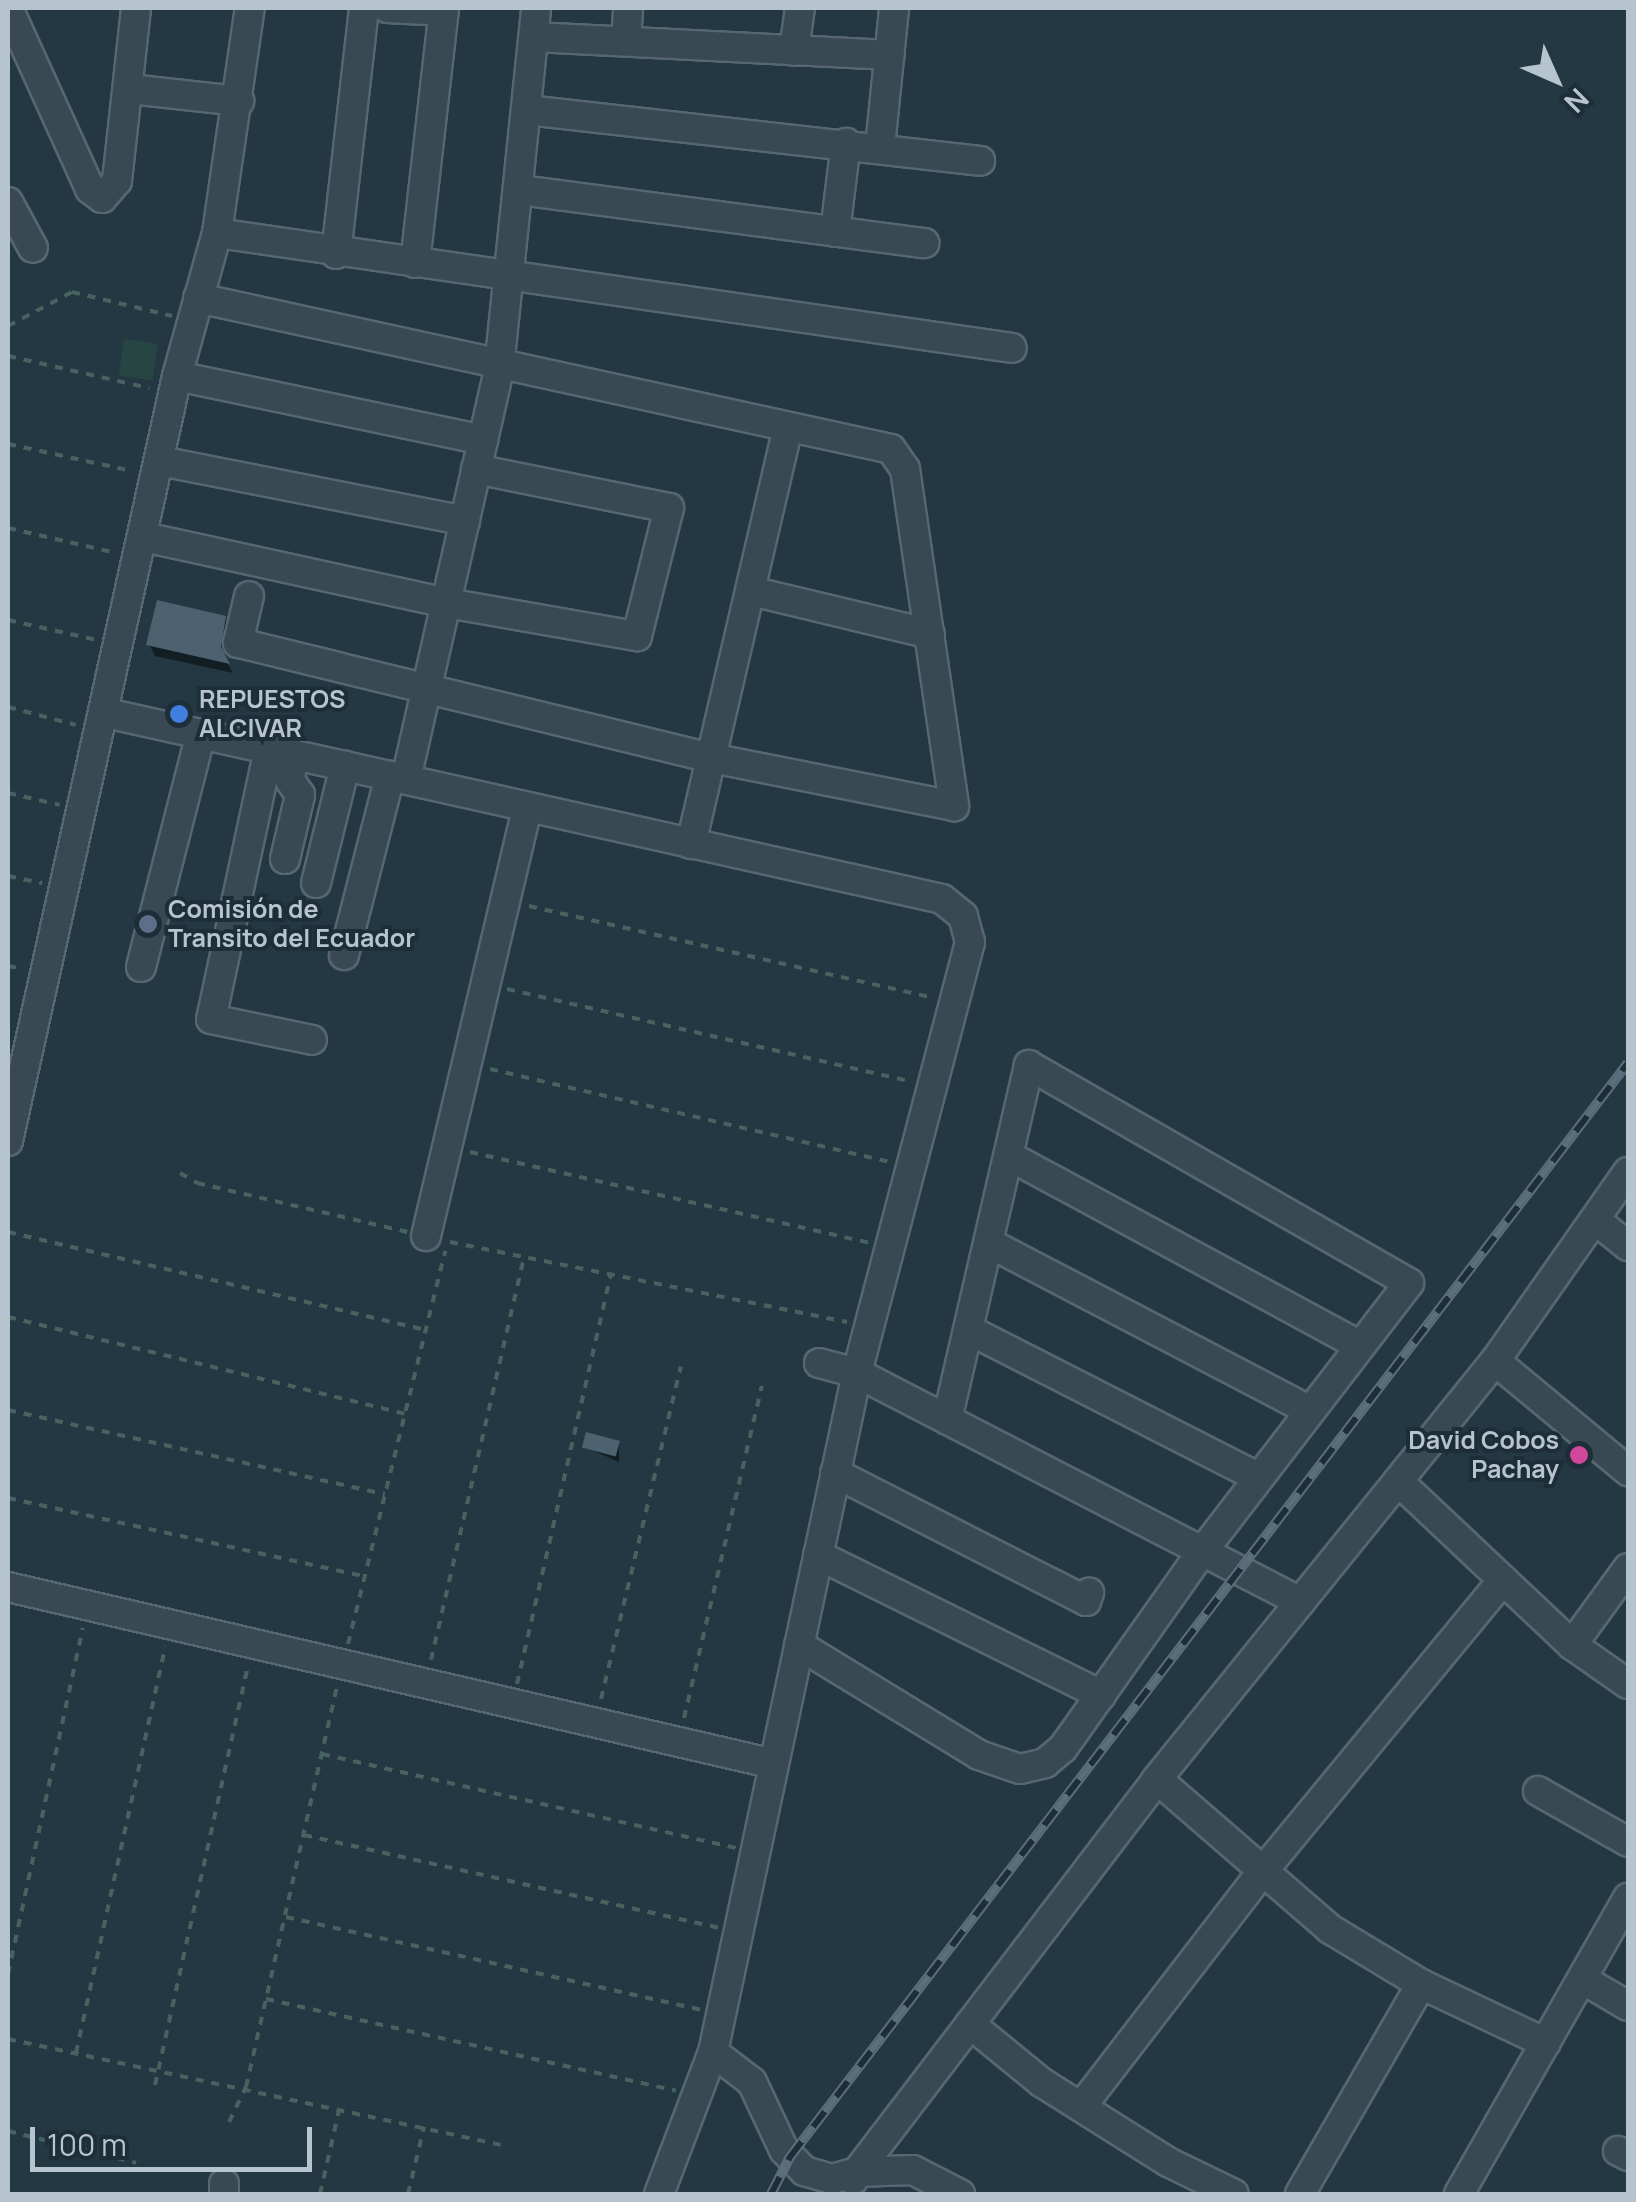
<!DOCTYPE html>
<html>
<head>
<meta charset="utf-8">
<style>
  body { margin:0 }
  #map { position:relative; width:1636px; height:2202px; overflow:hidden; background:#243844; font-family:Manrope,sans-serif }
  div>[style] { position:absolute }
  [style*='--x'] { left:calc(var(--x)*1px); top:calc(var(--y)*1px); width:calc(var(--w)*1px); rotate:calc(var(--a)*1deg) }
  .green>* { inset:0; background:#274543; transform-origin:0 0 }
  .shadow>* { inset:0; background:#0007 }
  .building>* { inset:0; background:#4d6270; transform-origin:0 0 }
  .path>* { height:4px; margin-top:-2px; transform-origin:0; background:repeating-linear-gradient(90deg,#476360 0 8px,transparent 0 16px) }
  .roads { filter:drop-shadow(2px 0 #576771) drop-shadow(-2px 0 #576771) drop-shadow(0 2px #576771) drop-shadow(0 -2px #576771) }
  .minor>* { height:28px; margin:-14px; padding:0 14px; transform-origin:14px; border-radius:14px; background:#394954 }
  .rail>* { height:10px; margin-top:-5px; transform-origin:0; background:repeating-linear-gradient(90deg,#1e2e39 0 19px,#5b6e7b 0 38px); box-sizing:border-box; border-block:2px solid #5b6e7b }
  .dots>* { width:28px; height:28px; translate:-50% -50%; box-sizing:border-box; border:5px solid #1e2e39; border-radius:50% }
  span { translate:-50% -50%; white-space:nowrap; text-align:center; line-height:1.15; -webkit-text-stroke:8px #1e2e39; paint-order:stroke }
  .poi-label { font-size:25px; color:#b6c4cd; font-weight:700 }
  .left { translate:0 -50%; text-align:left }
  .right { translate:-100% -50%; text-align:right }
  .frame { position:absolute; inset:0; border:10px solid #b6c4cd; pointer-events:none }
  .north { position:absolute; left:1506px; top:30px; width:100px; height:100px; -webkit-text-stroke:8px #1e2e39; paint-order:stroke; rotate:135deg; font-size:28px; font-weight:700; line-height:40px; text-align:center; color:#b6c4cd }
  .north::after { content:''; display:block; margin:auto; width:35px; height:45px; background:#b6c4cd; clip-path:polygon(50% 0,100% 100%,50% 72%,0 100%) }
  .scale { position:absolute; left:30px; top:2127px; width:282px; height:45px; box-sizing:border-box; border:5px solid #b6c4cd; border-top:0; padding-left:12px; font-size:30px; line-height:35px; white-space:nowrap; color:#b6c4cd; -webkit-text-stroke:8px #1e2e39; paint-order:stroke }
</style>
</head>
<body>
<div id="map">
  <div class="green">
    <i style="left:124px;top:339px;width:34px;height:37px;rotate:8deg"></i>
  </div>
  <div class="shadow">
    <i style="clip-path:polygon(225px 619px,231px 630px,226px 660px,233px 673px,155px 656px,149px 644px)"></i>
    <i style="clip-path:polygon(619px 1443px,619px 1462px,585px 1447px)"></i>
  </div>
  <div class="building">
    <i style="clip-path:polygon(157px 600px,226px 616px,221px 647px,230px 664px,146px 645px)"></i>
    <i style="left:586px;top:1432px;width:35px;height:16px;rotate:15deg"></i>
  </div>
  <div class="path">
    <i style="--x:8;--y:326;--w:72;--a:-28"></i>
    <i style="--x:72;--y:292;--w:103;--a:13.5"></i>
    <i style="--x:8;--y:356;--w:145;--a:12.8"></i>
    <i style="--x:8;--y:444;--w:127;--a:12.3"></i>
    <i style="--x:8;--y:528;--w:111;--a:13"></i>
    <i style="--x:8;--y:620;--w:91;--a:12.7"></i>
    <i style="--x:8;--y:707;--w:70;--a:14.8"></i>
    <i style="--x:8;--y:793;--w:53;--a:13"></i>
    <i style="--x:8;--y:876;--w:35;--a:12"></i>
    <i style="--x:529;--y:906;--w:416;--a:12.8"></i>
    <i style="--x:8;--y:966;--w:14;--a:12"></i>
    <i style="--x:507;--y:989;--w:416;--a:12.9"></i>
    <i style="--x:490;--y:1069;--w:411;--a:13.1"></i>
    <i style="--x:470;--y:1152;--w:410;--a:12.8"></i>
    <i style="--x:180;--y:1173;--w:20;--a:30"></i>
    <i style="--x:197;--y:1183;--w:216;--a:13.1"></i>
    <i style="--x:8;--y:1232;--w:429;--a:13.2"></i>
    <i style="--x:450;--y:1242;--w:405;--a:11.4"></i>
    <i style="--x:8;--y:1317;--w:409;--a:13.7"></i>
    <i style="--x:8;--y:1410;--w:386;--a:12.6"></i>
    <i style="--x:8;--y:1498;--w:364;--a:12.4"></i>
    <i style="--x:348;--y:1644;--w:405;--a:-76.1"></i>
    <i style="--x:431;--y:1660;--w:414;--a:-77"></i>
    <i style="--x:517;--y:1684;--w:421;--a:-77.1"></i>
    <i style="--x:601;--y:1699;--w:342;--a:-76.5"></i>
    <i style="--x:684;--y:1718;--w:341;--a:-76.8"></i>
    <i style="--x:322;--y:1754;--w:425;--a:12.8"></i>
    <i style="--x:304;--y:1835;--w:425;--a:12.6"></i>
    <i style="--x:286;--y:1917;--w:425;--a:12.6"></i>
    <i style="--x:8;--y:1974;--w:354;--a:-77.8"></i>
    <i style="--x:266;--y:1999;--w:420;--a:12.6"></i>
    <i style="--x:8;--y:2039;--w:504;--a:12.13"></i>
    <i style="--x:76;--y:2053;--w:416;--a:-77.6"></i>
    <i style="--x:155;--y:2085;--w:430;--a:-77.5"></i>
    <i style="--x:229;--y:2122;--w:39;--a:-64"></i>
    <i style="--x:246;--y:2087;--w:409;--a:-77.2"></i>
    <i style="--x:8;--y:2131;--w:132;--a:14"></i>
    <i style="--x:320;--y:2194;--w:90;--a:-77.2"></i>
    <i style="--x:408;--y:2194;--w:69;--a:-76.6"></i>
  </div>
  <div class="roads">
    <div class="minor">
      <i style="--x:8;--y:8;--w:199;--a:65.6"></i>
      <i style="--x:90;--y:189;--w:15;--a:37"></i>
      <i style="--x:102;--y:198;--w:23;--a:-49"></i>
      <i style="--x:117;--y:181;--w:174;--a:-83.7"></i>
      <i style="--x:387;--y:8;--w:57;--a:3"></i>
      <i style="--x:534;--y:37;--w:356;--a:2.9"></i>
      <i style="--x:626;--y:40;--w:32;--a:-86"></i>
      <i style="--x:794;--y:51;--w:43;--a:-82.1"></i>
      <i style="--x:130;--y:89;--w:110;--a:6.3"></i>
      <i style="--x:527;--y:110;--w:456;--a:6.4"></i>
      <i style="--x:880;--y:147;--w:140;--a:-84.2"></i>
      <i style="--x:520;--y:190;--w:408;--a:7.5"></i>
      <i style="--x:8;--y:202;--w:52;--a:61.5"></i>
      <i style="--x:835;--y:232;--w:90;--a:-83"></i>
      <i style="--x:217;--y:233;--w:803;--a:8.23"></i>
      <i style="--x:336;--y:254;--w:248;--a:-83.5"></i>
      <i style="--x:415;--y:263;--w:257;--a:-83.5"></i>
      <i style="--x:198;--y:298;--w:709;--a:12.29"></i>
      <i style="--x:891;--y:449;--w:24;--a:55"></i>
      <i style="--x:905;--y:469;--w:341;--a:81.7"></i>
      <i style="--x:954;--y:806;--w:248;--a:-168.8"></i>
      <i style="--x:711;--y:758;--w:487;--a:-166.3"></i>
      <i style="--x:238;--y:643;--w:48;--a:-76.8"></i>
      <i style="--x:177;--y:376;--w:313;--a:11.8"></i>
      <i style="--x:160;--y:461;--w:311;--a:11.1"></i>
      <i style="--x:144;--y:537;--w:310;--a:12.3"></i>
      <i style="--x:447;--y:603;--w:193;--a:9.9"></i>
      <i style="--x:637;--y:636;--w:132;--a:-76"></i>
      <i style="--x:669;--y:508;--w:197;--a:-168.6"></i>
      <i style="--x:751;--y:591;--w:184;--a:13.5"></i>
      <i style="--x:106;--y:713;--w:856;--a:12.54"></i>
      <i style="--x:942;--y:899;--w:27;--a:39"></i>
      <i style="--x:963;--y:916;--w:27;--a:75"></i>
      <i style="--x:970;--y:942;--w:446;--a:104.7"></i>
      <i style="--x:857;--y:1373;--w:694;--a:101.97"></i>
      <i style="--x:713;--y:2052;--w:152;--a:110.8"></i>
      <i style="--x:269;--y:749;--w:276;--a:102.1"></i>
      <i style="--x:211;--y:1019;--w:103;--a:11.7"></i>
      <i style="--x:406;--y:779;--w:421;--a:-77.2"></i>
      <i style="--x:499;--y:368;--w:362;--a:-84.1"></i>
      <i style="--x:691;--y:844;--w:425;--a:-76.9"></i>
      <i style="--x:285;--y:859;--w:66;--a:-76.8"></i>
      <i style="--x:300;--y:795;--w:18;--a:-124"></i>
      <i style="--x:290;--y:780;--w:26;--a:-83"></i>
      <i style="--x:316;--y:883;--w:121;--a:-76.1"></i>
      <i style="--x:344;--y:955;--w:185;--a:-75.6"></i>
      <i style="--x:141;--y:967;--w:241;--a:-75.6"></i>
      <i style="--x:8;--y:1141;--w:783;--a:-77.54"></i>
      <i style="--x:177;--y:376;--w:148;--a:-74.4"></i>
      <i style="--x:217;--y:233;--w:227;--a:-81.7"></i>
      <i style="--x:1011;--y:1157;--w:396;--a:28.4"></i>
      <i style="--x:1598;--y:1222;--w:38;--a:39"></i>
      <i style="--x:426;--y:1236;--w:439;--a:-76.7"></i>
      <i style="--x:991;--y:1244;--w:359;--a:27.6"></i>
      <i style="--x:971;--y:1331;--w:322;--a:27"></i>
      <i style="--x:1495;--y:1361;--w:173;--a:39.6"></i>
      <i style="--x:819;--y:1363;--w:39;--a:15"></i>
      <i style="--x:857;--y:1373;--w:499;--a:27.3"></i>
      <i style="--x:835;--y:1473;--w:282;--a:27"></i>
      <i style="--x:1086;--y:1601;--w:9;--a:-69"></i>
      <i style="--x:1398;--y:1481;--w:239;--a:43.3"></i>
      <i style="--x:1572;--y:1645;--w:68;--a:34.9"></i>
      <i style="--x:818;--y:1555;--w:316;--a:26.3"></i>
      <i style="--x:8;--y:1587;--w:786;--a:13.01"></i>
      <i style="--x:799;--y:1645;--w:211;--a:31.4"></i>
      <i style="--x:979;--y:1755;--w:43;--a:18.9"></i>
      <i style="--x:1020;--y:1769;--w:26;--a:-13"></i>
      <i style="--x:1045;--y:1763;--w:23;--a:-40"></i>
      <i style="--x:1063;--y:1748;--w:240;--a:-54.7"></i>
      <i style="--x:1202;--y:1552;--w:339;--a:-52.4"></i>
      <i style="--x:1409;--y:1283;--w:438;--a:-150.2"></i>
      <i style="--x:1029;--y:1065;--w:364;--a:103"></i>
      <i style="--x:1572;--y:1645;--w:95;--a:-54"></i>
      <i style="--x:1157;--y:1779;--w:229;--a:40.9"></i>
      <i style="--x:1330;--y:1929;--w:106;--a:31.1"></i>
      <i style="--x:1421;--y:1984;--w:138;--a:25.3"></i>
      <i style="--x:1538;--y:1791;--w:103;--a:29.5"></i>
      <i style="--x:1582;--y:1979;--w:53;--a:30.4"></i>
      <i style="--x:970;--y:2024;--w:92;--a:39.2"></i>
      <i style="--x:1041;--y:2082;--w:150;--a:32.2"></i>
      <i style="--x:1168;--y:2162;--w:73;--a:25.9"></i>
      <i style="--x:713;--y:2052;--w:49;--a:37.6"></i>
      <i style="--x:752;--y:2082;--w:75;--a:64.8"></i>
      <i style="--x:784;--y:2150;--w:29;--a:46"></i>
      <i style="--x:804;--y:2171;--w:29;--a:16"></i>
      <i style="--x:832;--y:2179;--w:26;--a:-16"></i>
      <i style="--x:857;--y:2172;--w:494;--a:-52.6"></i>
      <i style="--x:1157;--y:1779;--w:538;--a:-51.04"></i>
      <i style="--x:1495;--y:1361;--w:231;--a:-54.9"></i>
      <i style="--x:1081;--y:2107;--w:298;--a:-52.4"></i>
      <i style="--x:1263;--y:1871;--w:377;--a:-50.5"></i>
      <i style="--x:1618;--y:2151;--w:11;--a:27"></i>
      <i style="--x:853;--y:2180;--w:9;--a:-63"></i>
      <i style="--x:857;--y:2172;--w:56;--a:-2"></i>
      <i style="--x:913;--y:2170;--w:53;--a:27.1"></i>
      <i style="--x:224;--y:2194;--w:10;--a:-90"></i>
      <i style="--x:1300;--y:2194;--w:242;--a:-60"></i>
      <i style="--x:1459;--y:2194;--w:341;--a:-60.3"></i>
    </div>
  </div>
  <div class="rail">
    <i style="--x:771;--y:2194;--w:42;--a:-62.8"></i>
    <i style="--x:790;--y:2157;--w:1378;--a:-52.55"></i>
  </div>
  <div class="dots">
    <i style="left:179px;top:714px;background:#3f7fe0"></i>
    <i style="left:148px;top:924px;background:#5c6f8a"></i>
    <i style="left:1579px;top:1455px;background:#d1479c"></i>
  </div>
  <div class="poi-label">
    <span class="left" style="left:199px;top:714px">REPUESTOS<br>ALCIVAR</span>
    <span class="left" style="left:168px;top:924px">Comisión de<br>Transito del Ecuador</span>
    <span class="right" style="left:1559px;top:1455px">David Cobos<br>Pachay</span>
  </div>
  <div class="frame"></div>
  <div class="north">N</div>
  <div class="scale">100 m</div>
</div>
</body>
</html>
